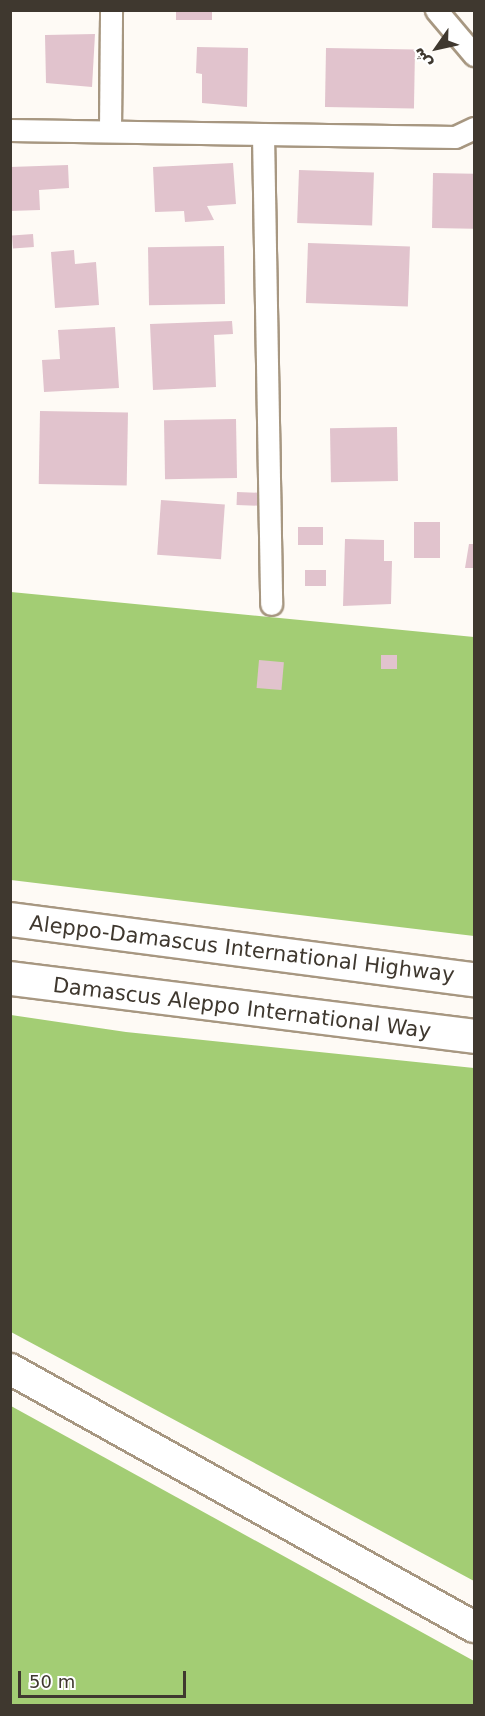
<!DOCTYPE html>
<html>
<head>
<meta charset="utf-8">
<style>
  body { margin:0 }
  #map { position:relative; width:485px; height:1716px; overflow:hidden; background:#fefaf5; font-family:"DejaVu Sans",Cairo,sans-serif }
  div>[style] { position:absolute }
  [style*='--x'] { left:calc(var(--x)*1px); top:calc(var(--y)*1px); width:calc(var(--w)*1px); rotate:calc(var(--a)*1deg) }
  .forest>* { inset:0; background:#a3cd74 }
  .building>* { inset:0; background:#e1c3cd; transform-origin:0 0 }
  .roads { filter:drop-shadow(2px 0 #a79781) drop-shadow(-2px 0 #a79781) drop-shadow(0 2px #a79781) drop-shadow(0 -2px #a79781) }
  .street>* { height:21px; margin:-10.5px; padding:0 10.5px; transform-origin:10.5px; border-radius:10.5px; background:#fff }
  .secondary>* { height:30px; margin:-15px; padding:0 15px; transform-origin:15px; border-radius:15px; background:#fff }
  .highway>* { height:33px; margin:-16.5px; padding:0 16.5px; transform-origin:16.5px; border-radius:16.5px; background:#fff }
  span { translate:-50% -50%; white-space:nowrap; text-align:center; line-height:1.15; -webkit-text-stroke:5px #fff; paint-order:stroke }
  .street-label { font-size:21px; color:#3f382f }
  .frame { position:absolute; inset:0; border:12px solid #3f382f; pointer-events:none }
  .north { position:absolute; left:407px; top:18px; width:60px; height:60px; -webkit-text-stroke:4px #fff; paint-order:stroke; rotate:236deg; font-size:16px; font-weight:700; line-height:24px; text-align:center; color:#3f382f }
  .north::after { content:''; display:block; margin:auto; width:21px; height:27px; background:#3f382f; clip-path:polygon(50% 0,100% 100%,50% 72%,0 100%) }
  .scale { position:absolute; left:18px; top:1671px; width:168px; height:27px; box-sizing:border-box; border:3px solid #3f382f; border-top:0; padding-left:8px; font-size:18px; line-height:21px; white-space:nowrap; color:#3f382f; -webkit-text-stroke:4px #fff; paint-order:stroke }
</style>
</head>
<body>
<div id="map">
  <div class="forest">
    <i style="clip-path:polygon(11px 592px,474px 637px,474px 936px,11px 880px)"></i>
    <i style="clip-path:polygon(11px 1015px,126px 1032px,474px 1068px,474px 1581px,11px 1332px)"></i>
    <i style="clip-path:polygon(11px 1406px,474px 1661px,474px 1705px,11px 1705px)"></i>
  </div>
  <div class="building">
    <i style="left:176px;top:10px;width:36px;height:10px"></i>
    <i style="clip-path:polygon(95px 34px,92px 87px,46px 83px,45px 35px)"></i>
    <i style="clip-path:polygon(197px 47px,248px 48px,247px 107px,202px 103px,202px 74px,196px 73px)"></i>
    <i style="left:326px;top:48px;width:89px;height:59px;rotate:1deg"></i>
    <i style="clip-path:polygon(233px 163px,236px 204px,207px 206px,214px 220px,185px 222px,184px 211px,155px 212px,153px 167px)"></i>
    <i style="clip-path:polygon(68px 165px,69px 188px,39px 190px,40px 210px,10px 211px,10px 167px)"></i>
    <i style="left:299px;top:170px;width:75px;height:53px;rotate:2deg"></i>
    <i style="left:433px;top:173px;width:41px;height:55px;rotate:1deg"></i>
    <i style="left:33px;top:234px;width:13px;height:21px;rotate:86deg"></i>
    <i style="left:308px;top:243px;width:102px;height:60px;rotate:2deg"></i>
    <i style="left:224px;top:246px;width:58px;height:76px;rotate:89deg"></i>
    <i style="clip-path:polygon(74px 250px,75px 264px,96px 262px,99px 305px,55px 308px,51px 252px)"></i>
    <i style="clip-path:polygon(232px 321px,233px 334px,214px 335px,216px 387px,153px 390px,150px 324px)"></i>
    <i style="clip-path:polygon(115px 327px,119px 388px,44px 392px,42px 360px,60px 359px,58px 330px)"></i>
    <i style="left:40px;top:411px;width:88px;height:73px;rotate:1deg"></i>
    <i style="left:236px;top:419px;width:59px;height:72px;rotate:89deg"></i>
    <i style="left:397px;top:427px;width:54px;height:67px;rotate:89deg"></i>
    <i style="left:237px;top:492px;width:23px;height:13px;rotate:2deg"></i>
    <i style="left:161px;top:500px;width:64px;height:55px;rotate:4deg"></i>
    <i style="left:414px;top:522px;width:26px;height:36px"></i>
    <i style="left:298px;top:527px;width:25px;height:18px"></i>
    <i style="clip-path:polygon(345px 539px,384px 540px,384px 561px,392px 561px,391px 604px,343px 606px)"></i>
    <i style="clip-path:polygon(469px 544px,474px 544px,474px 568px,465px 568px)"></i>
    <i style="left:305px;top:570px;width:21px;height:16px"></i>
    <i style="left:381px;top:655px;width:16px;height:14px"></i>
    <i style="left:259px;top:660px;width:25px;height:28px;rotate:5deg"></i>
  </div>
  <div class="roads">
    <div class="street">
      <i style="--x:436;--y:10;--w:59;--a:49.8"></i>
      <i style="--x:10;--y:130;--w:445;--a:0.9"></i>
      <i style="--x:455;--y:137;--w:21;--a:-25"></i>
      <i style="--x:110;--y:131;--w:121;--a:-89.5"></i>
      <i style="--x:263;--y:134;--w:470;--a:89"></i>
    </div>
    <div class="secondary">
      <i style="--x:10;--y:1369;--w:531;--a:29.08"></i>
    </div>
    <div class="highway">
      <i style="--x:10;--y:919;--w:468;--a:7.4"></i>
      <i style="--x:10;--y:978;--w:468;--a:7.1"></i>
    </div>
  </div>
  <div class="street-label">
    <span style="left:242px;top:949px;rotate:7deg">Aleppo-Damascus International Highway</span>
    <span style="left:242px;top:1008px;rotate:7deg">Damascus Aleppo International Way</span>
  </div>
  <div class="frame"></div>
  <div class="north">ش</div>
  <div class="scale">50 m</div>
</div>
</body>
</html>
